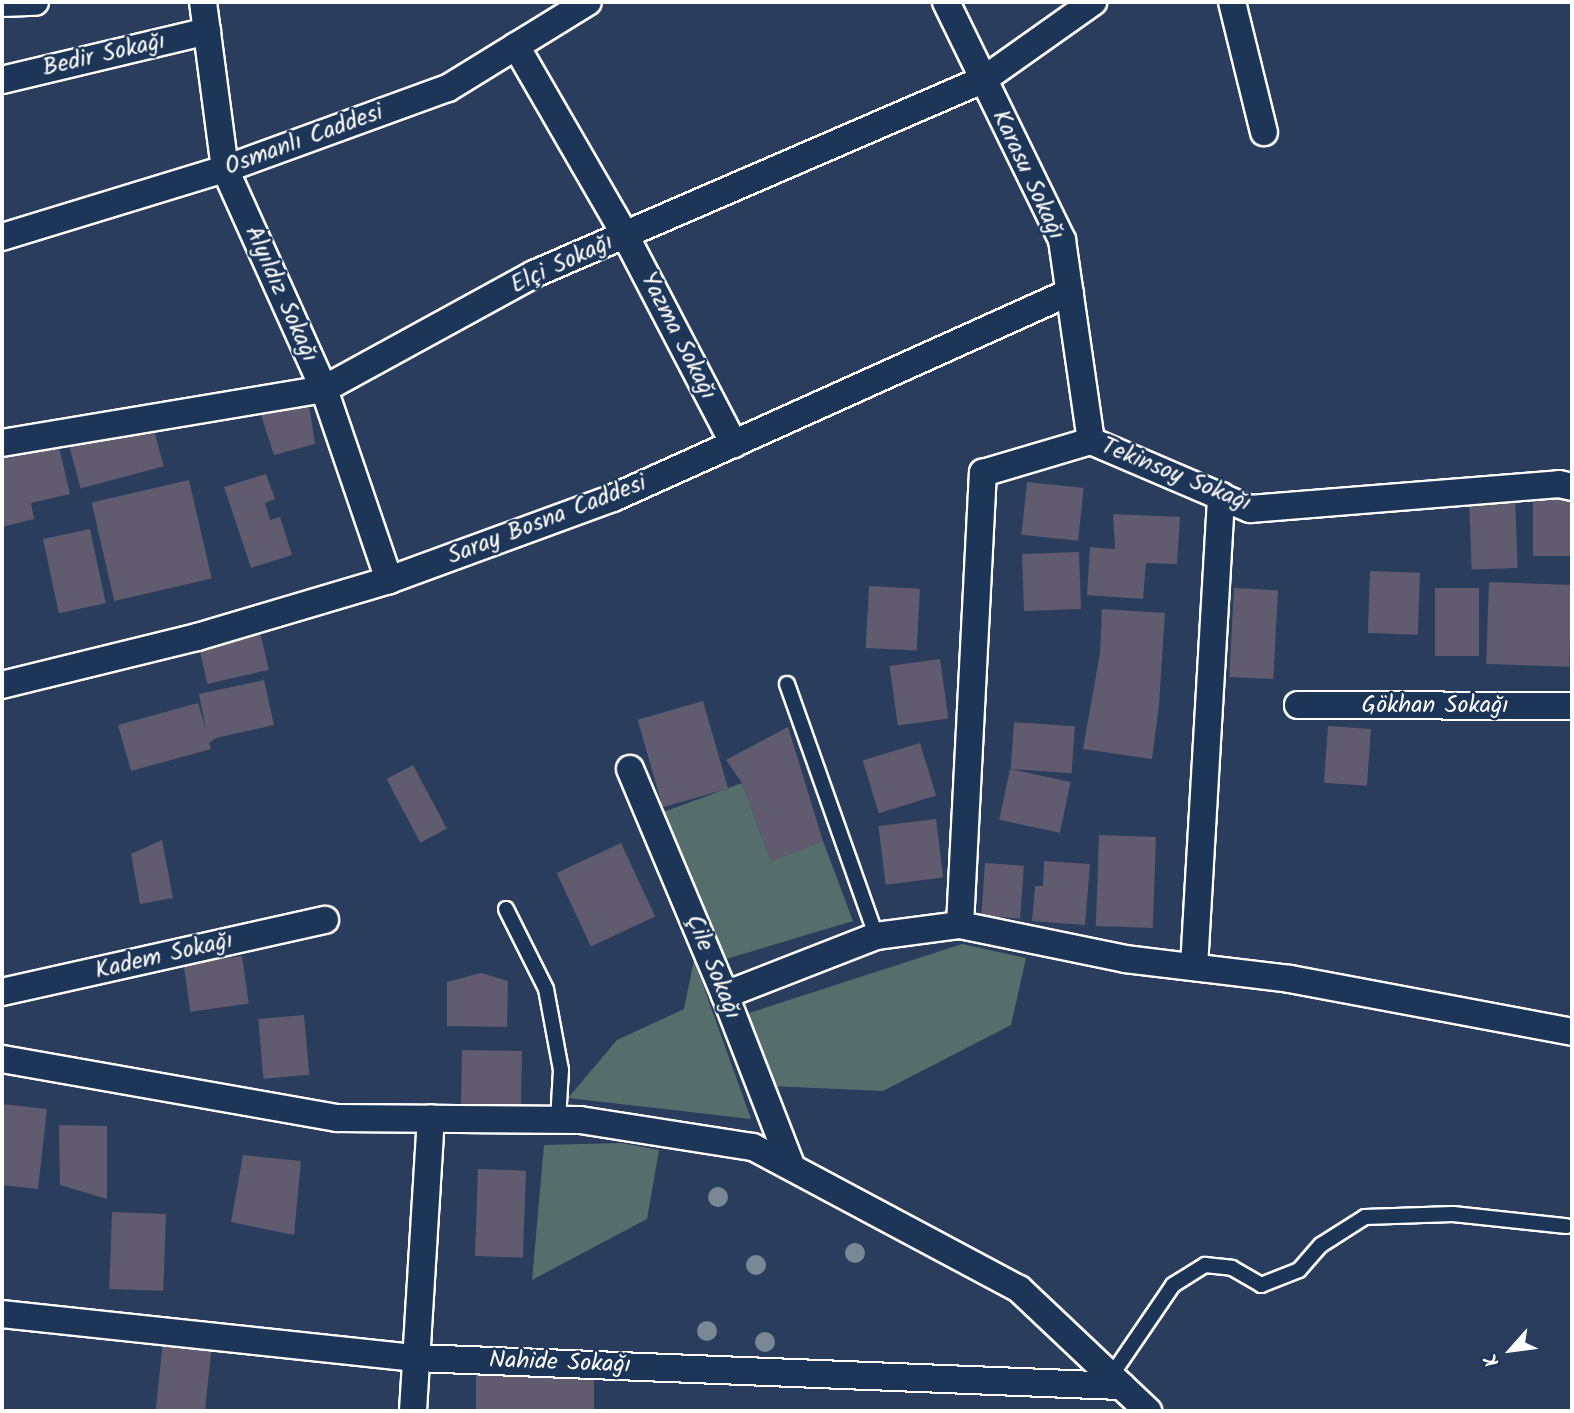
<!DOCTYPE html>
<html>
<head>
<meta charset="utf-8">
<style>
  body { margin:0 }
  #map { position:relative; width:1574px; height:1413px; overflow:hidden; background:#2a3d5c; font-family:Kalam,sans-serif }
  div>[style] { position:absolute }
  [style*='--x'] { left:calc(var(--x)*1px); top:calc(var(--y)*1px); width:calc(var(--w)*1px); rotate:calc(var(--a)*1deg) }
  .green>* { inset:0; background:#556e6b }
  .building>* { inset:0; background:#605b6e; transform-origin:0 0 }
  .roads { filter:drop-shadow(2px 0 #fff) drop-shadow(-2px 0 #fff) drop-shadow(0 2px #fff) drop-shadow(0 -2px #fff) }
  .service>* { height:14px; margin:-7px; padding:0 7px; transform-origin:7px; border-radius:7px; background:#1d3557 }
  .minor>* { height:26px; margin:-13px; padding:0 13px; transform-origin:13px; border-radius:13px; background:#1d3557 }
  .trees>* { width:20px; height:20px; margin:-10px; border-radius:50%; background:#7a8895 }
  span { translate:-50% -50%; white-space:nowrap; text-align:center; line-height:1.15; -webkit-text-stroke:5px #1d3557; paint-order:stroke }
  .street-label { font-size:24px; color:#fff }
  .frame { position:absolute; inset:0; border:4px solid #fff; pointer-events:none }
  .north { position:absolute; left:1476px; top:1315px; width:70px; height:70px; -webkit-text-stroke:5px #1d3557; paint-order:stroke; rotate:242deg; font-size:19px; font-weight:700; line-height:28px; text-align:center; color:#fff }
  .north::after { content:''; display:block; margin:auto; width:24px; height:32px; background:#fff; clip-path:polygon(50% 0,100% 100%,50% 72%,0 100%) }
</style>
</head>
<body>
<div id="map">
  <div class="green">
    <i style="clip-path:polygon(742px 783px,771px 861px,823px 841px,853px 921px,716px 962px,658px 814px)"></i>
    <i style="clip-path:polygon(962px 944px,1026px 958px,1011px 1025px,883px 1091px,770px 1086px,746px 1014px)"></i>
    <i style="clip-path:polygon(694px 960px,751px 1119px,568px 1098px,617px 1040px,684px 1009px)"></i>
    <i style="clip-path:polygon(621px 1143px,659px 1150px,647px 1219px,532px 1280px,544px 1145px)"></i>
  </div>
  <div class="building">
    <i style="clip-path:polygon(307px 391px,315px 444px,274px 455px,256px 400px)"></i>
    <i style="left:151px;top:419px;width:49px;height:86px;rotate:75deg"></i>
    <i style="clip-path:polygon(58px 443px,70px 494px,31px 503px,34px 519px,2px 527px,2px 456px)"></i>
    <i style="clip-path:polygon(266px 474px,275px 499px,265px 503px,270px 520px,280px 517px,292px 555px,251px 568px,224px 487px)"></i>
    <i style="left:189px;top:480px;width:101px;height:100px;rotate:77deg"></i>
    <i style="left:1027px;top:482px;width:57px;height:53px;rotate:6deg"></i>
    <i style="left:1572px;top:488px;width:68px;height:39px;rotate:90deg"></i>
    <i style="left:1515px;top:494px;width:74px;height:46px;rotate:88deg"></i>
    <i style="clip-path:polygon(1113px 514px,1180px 517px,1177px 564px,1146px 563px,1143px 599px,1087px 595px,1090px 547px,1115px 549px)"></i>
    <i style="left:90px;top:529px;width:76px;height:48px;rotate:78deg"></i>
    <i style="left:1079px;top:552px;width:57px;height:57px;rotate:88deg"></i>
    <i style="left:1370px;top:571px;width:50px;height:62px;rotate:2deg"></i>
    <i style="left:1489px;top:582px;width:83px;height:82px;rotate:2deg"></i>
    <i style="left:869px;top:586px;width:51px;height:62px;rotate:3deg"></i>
    <i style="left:1234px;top:588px;width:44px;height:89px;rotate:3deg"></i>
    <i style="left:1435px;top:588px;width:44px;height:68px"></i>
    <i style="clip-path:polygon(1102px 609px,1165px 613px,1159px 705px,1152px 759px,1083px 749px,1100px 653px)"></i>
    <i style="left:258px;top:623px;width:48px;height:63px;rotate:77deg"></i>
    <i style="left:940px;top:659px;width:60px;height:51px;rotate:82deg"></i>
    <i style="clip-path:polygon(264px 680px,274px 725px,216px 738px,209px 743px,211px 749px,131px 771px,118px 725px,198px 703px,206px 730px,199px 694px)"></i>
    <i style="left:703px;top:701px;width:91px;height:68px;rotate:74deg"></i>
    <i style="left:1014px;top:722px;width:61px;height:47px;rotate:4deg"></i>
    <i style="left:1328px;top:726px;width:43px;height:57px;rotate:4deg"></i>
    <i style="clip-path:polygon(788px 727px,823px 841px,771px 861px,742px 783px,726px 760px)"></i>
    <i style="left:920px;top:743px;width:55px;height:60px;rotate:73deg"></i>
    <i style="left:413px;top:765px;width:72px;height:30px;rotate:62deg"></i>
    <i style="left:1010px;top:769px;width:62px;height:52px;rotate:12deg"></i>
    <i style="left:936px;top:819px;width:59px;height:58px;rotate:83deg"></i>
    <i style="left:1099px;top:835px;width:57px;height:91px;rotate:2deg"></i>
    <i style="clip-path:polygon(162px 840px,173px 898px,140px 904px,131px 854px)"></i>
    <i style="left:621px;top:843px;width:81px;height:71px;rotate:65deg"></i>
    <i style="clip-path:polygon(1044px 861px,1090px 864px,1085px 925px,1032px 921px,1035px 886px,1043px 886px)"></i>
    <i style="left:985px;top:863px;width:39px;height:53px;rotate:4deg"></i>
    <i style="left:242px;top:956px;width:48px;height:59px;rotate:82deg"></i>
    <i style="clip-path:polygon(481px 973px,508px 981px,507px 1027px,447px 1026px,447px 982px)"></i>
    <i style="left:304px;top:1015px;width:60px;height:46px;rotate:85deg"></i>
    <i style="left:462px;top:1050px;width:60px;height:60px;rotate:1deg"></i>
    <i style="clip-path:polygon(2px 1104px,47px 1109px,38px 1189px,2px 1185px)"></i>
    <i style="clip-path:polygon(59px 1125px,107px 1126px,107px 1199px,60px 1185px)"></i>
    <i style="clip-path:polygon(243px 1155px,301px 1161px,294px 1235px,231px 1222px)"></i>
    <i style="left:478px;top:1169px;width:48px;height:87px;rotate:2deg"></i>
    <i style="left:112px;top:1212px;width:54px;height:77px;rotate:2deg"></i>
    <i style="left:163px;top:1341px;width:49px;height:70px;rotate:6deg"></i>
    <i style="left:476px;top:1371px;width:118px;height:40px"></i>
  </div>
  <div class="roads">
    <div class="service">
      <i style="--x:787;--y:684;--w:267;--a:70.5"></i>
      <i style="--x:506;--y:909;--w:89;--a:63.4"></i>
      <i style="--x:546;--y:989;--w:82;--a:79.5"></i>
      <i style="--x:561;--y:1070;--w:50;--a:93.4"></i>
      <i style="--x:1111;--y:1376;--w:110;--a:-55.7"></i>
      <i style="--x:1173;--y:1285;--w:38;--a:-32"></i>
      <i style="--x:1205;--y:1265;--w:27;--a:6"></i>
      <i style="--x:1232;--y:1268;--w:34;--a:30"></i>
      <i style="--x:1261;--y:1285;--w:41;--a:-21.5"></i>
      <i style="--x:1299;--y:1270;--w:33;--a:-49"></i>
      <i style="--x:1321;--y:1245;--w:52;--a:-32.5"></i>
      <i style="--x:1365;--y:1217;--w:88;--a:-2"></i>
      <i style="--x:1453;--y:1214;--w:114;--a:6.1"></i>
    </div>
    <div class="minor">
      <i style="--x:203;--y:2;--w:168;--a:82.5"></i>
      <i style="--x:225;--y:169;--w:241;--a:65.8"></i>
      <i style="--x:324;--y:389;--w:202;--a:71.2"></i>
      <i style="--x:946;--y:2;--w:265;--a:64"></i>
      <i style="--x:1062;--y:240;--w:203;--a:81.8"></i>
      <i style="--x:1232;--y:2;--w:134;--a:76.2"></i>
      <i style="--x:2;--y:3;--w:33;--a:-2"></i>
      <i style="--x:516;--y:46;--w:218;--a:60"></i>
      <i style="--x:625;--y:235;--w:236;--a:62.5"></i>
      <i style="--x:2;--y:80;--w:211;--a:-13.4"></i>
      <i style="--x:2;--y:237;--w:233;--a:-17"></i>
      <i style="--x:225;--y:169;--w:237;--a:-20"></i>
      <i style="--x:448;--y:88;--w:164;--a:-31.6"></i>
      <i style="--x:2;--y:443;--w:326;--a:-9.5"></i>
      <i style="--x:324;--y:389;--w:239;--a:-28.7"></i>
      <i style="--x:534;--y:274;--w:489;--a:-23.4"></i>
      <i style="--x:983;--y:80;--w:135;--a:-35.3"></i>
      <i style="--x:2;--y:685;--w:201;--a:-13.8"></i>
      <i style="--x:197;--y:637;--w:200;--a:-16.5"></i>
      <i style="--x:389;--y:580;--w:239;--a:-20.1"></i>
      <i style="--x:613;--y:498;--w:501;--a:-24.26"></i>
      <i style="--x:1298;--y:705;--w:274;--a:0.2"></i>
      <i style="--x:630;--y:769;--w:245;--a:67.2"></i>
      <i style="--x:725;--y:995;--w:182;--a:68.8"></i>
      <i style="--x:960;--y:925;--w:453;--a:-87.1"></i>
      <i style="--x:983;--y:473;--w:113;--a:-16.5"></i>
      <i style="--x:1091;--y:441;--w:173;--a:23.2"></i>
      <i style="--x:1250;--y:509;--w:310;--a:-4.6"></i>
      <i style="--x:1559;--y:484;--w:13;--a:13"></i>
      <i style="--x:1194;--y:967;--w:472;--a:-86.7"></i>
      <i style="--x:2;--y:992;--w:331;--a:-12.6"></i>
      <i style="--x:725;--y:995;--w:162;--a:-21.3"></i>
      <i style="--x:876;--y:936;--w:85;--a:-7.5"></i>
      <i style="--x:960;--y:925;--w:168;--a:11.6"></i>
      <i style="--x:1125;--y:959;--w:166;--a:6.9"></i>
      <i style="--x:1290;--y:979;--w:287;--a:10.6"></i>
      <i style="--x:2;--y:1059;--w:340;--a:10"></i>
      <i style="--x:337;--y:1118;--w:243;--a:0.5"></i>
      <i style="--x:580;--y:1120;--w:175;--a:8.9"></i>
      <i style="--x:753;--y:1147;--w:302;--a:28.1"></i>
      <i style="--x:1019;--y:1289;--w:178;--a:43.4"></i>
      <i style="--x:2;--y:1314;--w:417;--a:6.1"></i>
      <i style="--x:417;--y:1358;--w:705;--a:2.28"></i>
      <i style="--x:413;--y:1411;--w:293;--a:-86.5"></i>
    </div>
  </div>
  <div class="trees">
    <i style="left:718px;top:1197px"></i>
    <i style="left:855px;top:1253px"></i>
    <i style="left:756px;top:1265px"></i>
    <i style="left:707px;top:1331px"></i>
    <i style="left:765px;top:1342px"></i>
  </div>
  <div class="street-label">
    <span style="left:104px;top:55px;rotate:-13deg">Bedir Sokağı</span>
    <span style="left:304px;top:140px;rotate:-20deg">Osmanlı Caddesi</span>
    <span style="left:1028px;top:175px;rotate:65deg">Karasu Sokağı</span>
    <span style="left:562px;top:264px;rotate:-25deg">Elçi Sokağı</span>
    <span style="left:281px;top:294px;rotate:66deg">Alyıldız Sokağı</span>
    <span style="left:678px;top:336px;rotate:63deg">Yazma Sokağı</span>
    <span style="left:1176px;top:475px;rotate:22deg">Tekinsoy Sokağı</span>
    <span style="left:547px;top:520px;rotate:-21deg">Saray Bosna Caddesi</span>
    <span style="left:1435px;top:706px">Gökhan Sokağı</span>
    <span style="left:164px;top:956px;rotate:-13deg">Kadem Sokağı</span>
    <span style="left:713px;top:967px;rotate:68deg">Çile Sokağı</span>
    <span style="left:560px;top:1363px;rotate:2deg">Nahide Sokağı</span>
  </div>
  <div class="frame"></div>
  <div class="north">K</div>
</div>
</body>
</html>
